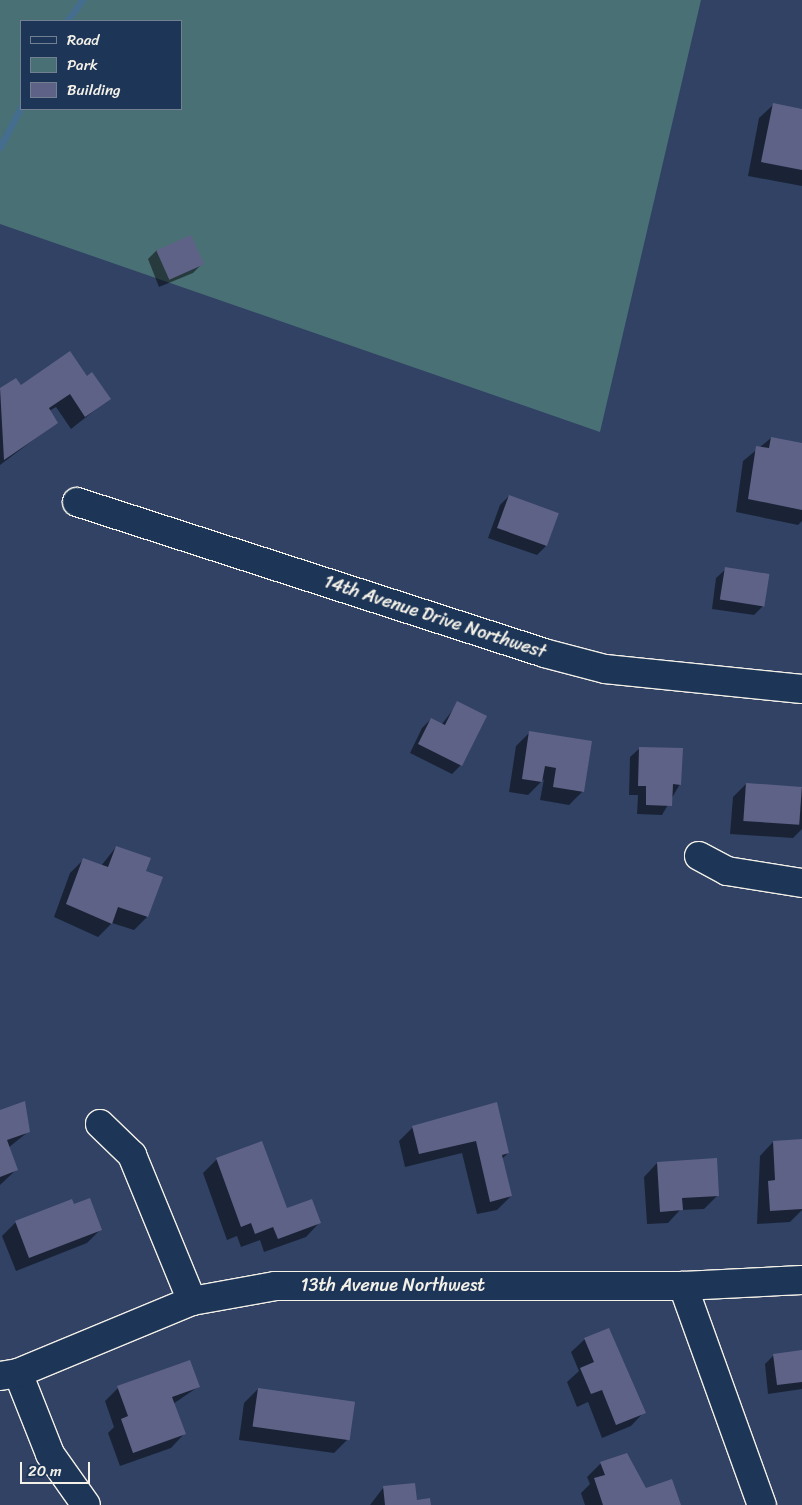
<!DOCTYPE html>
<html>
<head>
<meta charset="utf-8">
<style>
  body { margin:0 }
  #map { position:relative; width:802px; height:1505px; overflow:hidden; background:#314265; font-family:Sriracha,sans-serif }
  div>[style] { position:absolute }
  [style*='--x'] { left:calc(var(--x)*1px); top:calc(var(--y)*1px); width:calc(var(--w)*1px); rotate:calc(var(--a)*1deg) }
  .green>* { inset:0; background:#497074 }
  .shadow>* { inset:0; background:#0007 }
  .stream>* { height:7px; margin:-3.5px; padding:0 3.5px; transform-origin:3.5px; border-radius:3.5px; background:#456d8d }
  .building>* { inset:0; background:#5f6287; transform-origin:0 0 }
  .roads { filter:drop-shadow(1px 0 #f4f1e8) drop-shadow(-1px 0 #f4f1e8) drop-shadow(0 1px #f4f1e8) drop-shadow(0 -1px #f4f1e8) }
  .street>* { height:28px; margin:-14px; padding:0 14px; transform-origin:14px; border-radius:14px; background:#1d3557 }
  span { translate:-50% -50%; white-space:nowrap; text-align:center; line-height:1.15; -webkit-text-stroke:4px #1d3557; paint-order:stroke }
  .street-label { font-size:18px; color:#f4f1e8 }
  .legend { position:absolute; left:20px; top:20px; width:162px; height:90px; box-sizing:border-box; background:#1d3557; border:1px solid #738091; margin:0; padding:6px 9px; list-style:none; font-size:15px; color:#f4f1e8 }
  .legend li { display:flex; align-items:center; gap:10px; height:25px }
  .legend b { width:25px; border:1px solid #738091 }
  .scale { position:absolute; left:20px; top:1462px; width:70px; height:22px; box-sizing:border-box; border:2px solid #f4f1e8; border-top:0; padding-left:6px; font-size:15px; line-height:18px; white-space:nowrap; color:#f4f1e8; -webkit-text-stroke:4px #1d3557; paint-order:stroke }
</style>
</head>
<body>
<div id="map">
  <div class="green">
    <i style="clip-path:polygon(evenodd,0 0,701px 0,600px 432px,0 224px,0 0,21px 21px,181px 21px,181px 109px,21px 109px,21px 21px)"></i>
  </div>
  <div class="shadow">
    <i style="clip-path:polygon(773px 105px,802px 110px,802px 186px,748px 176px,759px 118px)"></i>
    <i style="clip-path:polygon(157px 250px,202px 264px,193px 273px,159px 287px,148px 259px)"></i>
    <i style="clip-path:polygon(86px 377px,109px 399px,71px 429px,56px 407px,49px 411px,57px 422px,0 465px,0 390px,15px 379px,21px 387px)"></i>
    <i style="clip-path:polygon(771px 438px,802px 445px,802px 521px,798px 525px,736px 512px,743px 461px)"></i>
    <i style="clip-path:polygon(509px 496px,546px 546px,537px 555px,488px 538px,500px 505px)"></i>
    <i style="clip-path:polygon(726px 569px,763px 606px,754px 615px,712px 609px,716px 578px)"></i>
    <i style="clip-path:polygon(458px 703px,461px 765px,452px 774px,410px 753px,422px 728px,431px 719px,442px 724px)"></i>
    <i style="clip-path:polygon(530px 732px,583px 791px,569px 805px,540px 800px,544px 779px,528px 795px,509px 792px,516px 746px)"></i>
    <i style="clip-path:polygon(640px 748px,680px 784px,662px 815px,637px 814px,638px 795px,629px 795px,630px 757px)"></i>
    <i style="clip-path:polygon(746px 784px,802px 788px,802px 829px,793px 838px,730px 834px,733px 797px)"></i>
    <i style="clip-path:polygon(116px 847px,145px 872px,147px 917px,134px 930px,112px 923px,98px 937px,54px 917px,70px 873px,83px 860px,101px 866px)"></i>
    <i style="clip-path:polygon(24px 1103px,28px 1132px,8px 1148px,16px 1170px,0 1185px,0 1111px)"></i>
    <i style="clip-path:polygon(496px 1104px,508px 1153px,502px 1159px,511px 1196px,497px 1210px,477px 1214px,462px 1153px,405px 1167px,399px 1141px,413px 1127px)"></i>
    <i style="clip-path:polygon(802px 1141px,802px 1210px,790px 1222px,757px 1224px,760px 1156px,773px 1142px)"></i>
    <i style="clip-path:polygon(217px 1159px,286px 1209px,319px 1223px,306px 1237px,264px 1252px,260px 1240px,241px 1247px,237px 1236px,227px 1240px,203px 1173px)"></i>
    <i style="clip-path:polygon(657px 1163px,718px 1195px,704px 1209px,680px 1210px,668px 1223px,647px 1224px,644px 1177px)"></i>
    <i style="clip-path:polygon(74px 1206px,101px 1229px,87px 1243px,16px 1271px,2px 1236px,16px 1222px)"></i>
    <i style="clip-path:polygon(585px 1339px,644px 1412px,631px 1426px,602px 1438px,588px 1402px,577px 1407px,567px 1382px,579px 1371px,571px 1352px)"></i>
    <i style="clip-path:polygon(802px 1352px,802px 1389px,768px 1394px,765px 1364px,774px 1355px)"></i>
    <i style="clip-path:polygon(198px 1387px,173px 1404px,184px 1434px,171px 1448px,120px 1466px,108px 1433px,114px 1427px,105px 1401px,118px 1388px)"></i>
    <i style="clip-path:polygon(258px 1389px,348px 1439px,334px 1453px,239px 1440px,244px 1403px)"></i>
    <i style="clip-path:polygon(601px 1463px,646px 1489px,679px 1505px,585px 1505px,581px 1493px,590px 1484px,587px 1477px)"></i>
    <i style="clip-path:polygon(383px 1488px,416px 1501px,430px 1505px,370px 1505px)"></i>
  </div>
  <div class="stream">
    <i style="--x:67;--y:21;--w:26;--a:-54"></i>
    <i style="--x:0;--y:147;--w:45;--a:-62.3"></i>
  </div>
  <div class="building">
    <i style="clip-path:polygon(773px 103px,802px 109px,802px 170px,761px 162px)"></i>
    <i style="left:191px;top:235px;width:32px;height:38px;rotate:66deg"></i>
    <i style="clip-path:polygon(70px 351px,87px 376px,92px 372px,111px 399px,85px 417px,70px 394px,49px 408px,58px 423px,4px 460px,0 388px,16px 378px,21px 385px)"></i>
    <i style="clip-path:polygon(771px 437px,802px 443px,802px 510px,748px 499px,756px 446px,769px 448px)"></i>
    <i style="left:509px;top:495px;width:53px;height:35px;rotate:20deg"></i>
    <i style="left:725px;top:567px;width:45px;height:33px;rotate:9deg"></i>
    <i style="clip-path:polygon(457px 701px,487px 716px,462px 766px,418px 744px,431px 718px,445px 725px)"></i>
    <i style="clip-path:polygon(529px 731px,592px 741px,584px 792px,553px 787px,556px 768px,545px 766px,542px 782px,522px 779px)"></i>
    <i style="clip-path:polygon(639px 747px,683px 748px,681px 785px,673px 784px,672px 806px,646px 805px,646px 786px,638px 786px)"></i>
    <i style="left:746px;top:783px;width:56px;height:38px;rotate:4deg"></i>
    <i style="clip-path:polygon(116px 846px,151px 858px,146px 871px,163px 877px,148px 917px,118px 907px,112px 924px,66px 904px,83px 858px,108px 867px)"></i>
    <i style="clip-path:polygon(25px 1101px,30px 1132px,7px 1140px,18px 1170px,0 1177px,0 1110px)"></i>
    <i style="clip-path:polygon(497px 1102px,509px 1153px,502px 1155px,512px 1196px,490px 1202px,476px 1141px,419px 1154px,412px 1126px)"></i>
    <i style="clip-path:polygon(802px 1139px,802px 1209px,770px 1211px,768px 1181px,775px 1180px,773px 1141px)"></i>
    <i style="clip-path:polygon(262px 1141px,287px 1208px,312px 1199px,321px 1223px,278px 1239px,273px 1227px,255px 1234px,251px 1223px,241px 1227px,216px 1158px)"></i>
    <i style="clip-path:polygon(717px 1158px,719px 1196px,682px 1198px,683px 1210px,660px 1212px,657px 1162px)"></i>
    <i style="clip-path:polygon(90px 1198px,102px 1230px,29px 1258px,15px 1221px,72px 1199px,74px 1204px)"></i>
    <i style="clip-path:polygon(609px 1328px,646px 1413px,616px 1425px,602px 1390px,591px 1394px,580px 1368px,594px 1362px,584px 1338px)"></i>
    <i style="clip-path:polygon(802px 1350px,802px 1382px,777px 1385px,773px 1354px)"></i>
    <i style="clip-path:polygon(190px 1360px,200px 1387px,172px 1397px,186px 1434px,133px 1453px,121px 1419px,128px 1416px,117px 1386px)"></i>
    <i style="left:258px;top:1388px;width:98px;height:39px;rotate:8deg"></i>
    <i style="clip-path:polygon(627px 1453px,646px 1488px,672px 1479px,681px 1505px,603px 1505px,594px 1478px,605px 1475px,600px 1462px)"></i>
    <i style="clip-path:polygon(415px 1483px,417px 1500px,430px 1498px,431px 1505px,385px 1505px,383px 1486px)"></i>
  </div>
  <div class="roads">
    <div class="street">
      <i style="--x:77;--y:502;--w:491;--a:17.9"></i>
      <i style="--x:544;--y:653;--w:63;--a:14.7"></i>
      <i style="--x:605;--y:669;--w:198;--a:5.8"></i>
      <i style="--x:699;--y:856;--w:32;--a:28"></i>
      <i style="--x:727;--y:871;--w:76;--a:9.1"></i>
      <i style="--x:100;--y:1124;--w:45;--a:44.1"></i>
      <i style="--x:132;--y:1155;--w:158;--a:67.7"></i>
      <i style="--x:683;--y:1286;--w:233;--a:70.2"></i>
      <i style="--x:18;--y:1373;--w:87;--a:68.4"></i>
      <i style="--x:50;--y:1454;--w:62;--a:54.8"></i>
      <i style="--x:0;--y:1376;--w:18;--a:-9"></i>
      <i style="--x:18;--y:1373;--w:188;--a:-22.5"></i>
      <i style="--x:192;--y:1301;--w:84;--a:-10.2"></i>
      <i style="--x:275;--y:1286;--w:408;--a:0"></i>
      <i style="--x:683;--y:1286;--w:119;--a:-2.9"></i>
    </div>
  </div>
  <div class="street-label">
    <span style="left:435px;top:617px;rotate:18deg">14th Avenue Drive Northwest</span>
    <span style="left:393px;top:1285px">13th Avenue Northwest</span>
  </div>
  <ul class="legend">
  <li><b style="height:6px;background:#1d3557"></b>Road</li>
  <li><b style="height:14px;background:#497074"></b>Park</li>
  <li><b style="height:14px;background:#5f6287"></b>Building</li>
  </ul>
  <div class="scale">20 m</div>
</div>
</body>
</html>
